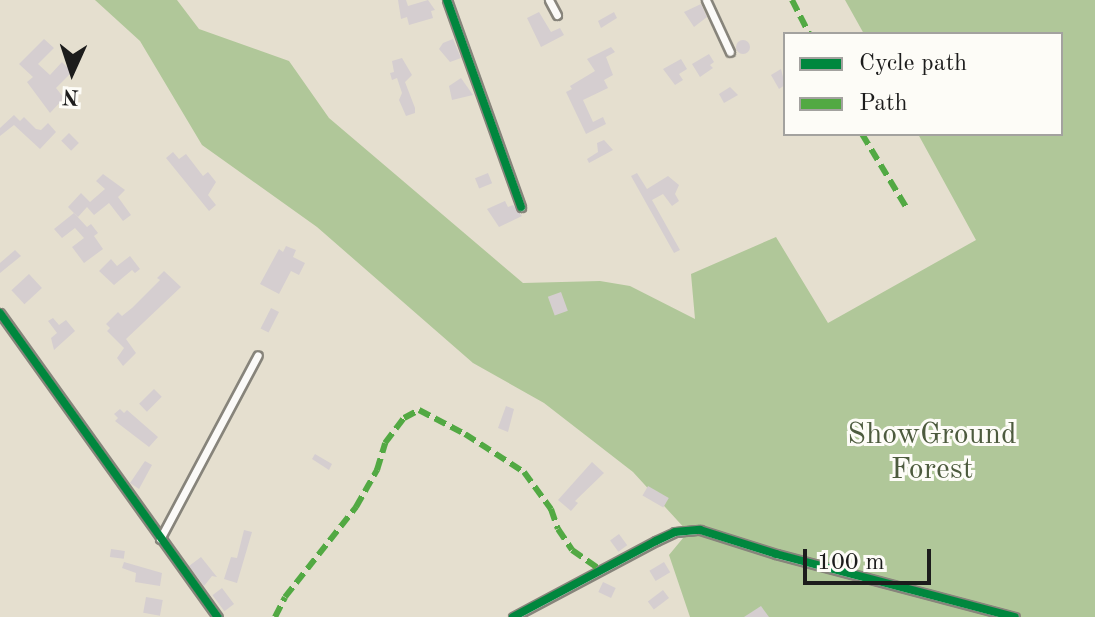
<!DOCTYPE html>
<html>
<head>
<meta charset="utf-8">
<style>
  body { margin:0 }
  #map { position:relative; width:1095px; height:617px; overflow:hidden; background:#e5dfcf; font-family:"Old Standard TT",serif }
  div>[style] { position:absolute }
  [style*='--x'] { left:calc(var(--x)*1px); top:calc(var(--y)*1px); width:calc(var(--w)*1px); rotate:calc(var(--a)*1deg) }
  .forest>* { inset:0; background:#b0c799 }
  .building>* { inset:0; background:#d5ced0; transform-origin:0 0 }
  .round { border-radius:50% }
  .roads { filter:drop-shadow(2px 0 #87847b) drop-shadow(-2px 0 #87847b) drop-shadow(0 2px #87847b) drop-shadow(0 -2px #87847b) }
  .minor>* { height:7px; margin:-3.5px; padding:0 3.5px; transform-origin:3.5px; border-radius:3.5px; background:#fbfaf8 }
  .quiet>* { height:6px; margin-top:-3px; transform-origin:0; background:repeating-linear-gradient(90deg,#52a943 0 12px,transparent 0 18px) }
  .cycleway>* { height:8px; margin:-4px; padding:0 4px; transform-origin:4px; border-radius:4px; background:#00873e }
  span { translate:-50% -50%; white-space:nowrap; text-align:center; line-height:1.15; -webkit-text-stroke:6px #fdfcf7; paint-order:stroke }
  .park-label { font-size:30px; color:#4d5b3e }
  .legend { position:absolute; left:783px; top:32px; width:280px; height:104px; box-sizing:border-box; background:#fdfcf7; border:2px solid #a3a29f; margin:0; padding:10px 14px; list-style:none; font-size:24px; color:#1c1c1c }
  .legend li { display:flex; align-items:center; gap:16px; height:40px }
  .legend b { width:40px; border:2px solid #a3a29f }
  .north { position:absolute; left:32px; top:32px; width:80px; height:80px; -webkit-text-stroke:6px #fdfcf7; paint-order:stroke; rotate:183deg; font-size:22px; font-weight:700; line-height:32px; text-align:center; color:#1c1c1c }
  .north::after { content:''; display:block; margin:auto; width:28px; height:36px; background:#1c1c1c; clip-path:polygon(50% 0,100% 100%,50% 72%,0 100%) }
  .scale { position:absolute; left:803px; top:549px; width:128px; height:36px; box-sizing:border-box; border:4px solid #1c1c1c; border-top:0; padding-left:10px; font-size:24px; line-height:28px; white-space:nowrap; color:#1c1c1c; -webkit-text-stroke:6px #fdfcf7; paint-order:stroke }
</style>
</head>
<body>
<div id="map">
  <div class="forest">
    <i style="clip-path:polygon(95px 0,177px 0,199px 29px,289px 61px,329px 118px,523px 283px,600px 281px,630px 286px,695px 319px,691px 274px,776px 237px,828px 323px,976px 240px,918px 134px,1061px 134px,1061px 34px,864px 34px,845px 0,1095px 0,1095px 617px,690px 617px,669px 555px,688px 532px,633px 472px,544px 403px,473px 363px,317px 227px,202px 145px,140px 41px)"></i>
  </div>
  <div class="building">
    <i style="clip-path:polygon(398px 0,406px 0,408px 6px,428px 0,435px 10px,431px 11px,433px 18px,409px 25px,407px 17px,401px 19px)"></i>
    <i style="clip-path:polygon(701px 4px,707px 17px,694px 27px,684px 12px)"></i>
    <i style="clip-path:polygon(539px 12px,551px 32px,560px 28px,564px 35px,541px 47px,527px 18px)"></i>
    <i style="clip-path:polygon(614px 12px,617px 18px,601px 28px,598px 21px)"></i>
    <i style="clip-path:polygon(44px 39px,54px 48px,38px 64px,50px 75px,62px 62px,72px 72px,56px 88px,64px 98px,50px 113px,27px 82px,33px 77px,19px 64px)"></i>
    <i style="clip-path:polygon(453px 39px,461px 58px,450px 62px,439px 49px,443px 43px)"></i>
    <i class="round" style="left:736px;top:40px;width:14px;height:14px"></i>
    <i style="clip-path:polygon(611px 47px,615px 52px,606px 57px,613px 75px,604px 80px,608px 88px,583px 100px,593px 122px,603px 117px,606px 124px,586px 134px,566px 92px,572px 89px,570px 86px,595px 71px,587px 59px)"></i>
    <i style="clip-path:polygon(709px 54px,714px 62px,710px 65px,713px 68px,700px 77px,692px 64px)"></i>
    <i style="clip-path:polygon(402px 58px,412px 75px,405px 82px,415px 108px,415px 113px,406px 116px,399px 100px,402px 93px,397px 78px,392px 80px,390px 73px,394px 72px,392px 61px)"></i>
    <i style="clip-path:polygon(681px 59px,687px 69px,679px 74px,683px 80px,675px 85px,663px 69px)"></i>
    <i style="clip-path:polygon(781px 69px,785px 85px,779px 89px,771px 75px)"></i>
    <i style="clip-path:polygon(461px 78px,473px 95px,452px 100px,449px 86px)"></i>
    <i style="clip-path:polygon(730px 87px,738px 95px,724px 103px,719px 94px)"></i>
    <i style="clip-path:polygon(14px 115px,20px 121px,24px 117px,36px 129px,41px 130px,48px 123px,56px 132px,40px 149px,14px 125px,0 136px,0 128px)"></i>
    <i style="left:69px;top:133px;width:14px;height:11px;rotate:45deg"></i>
    <i style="clip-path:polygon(604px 140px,613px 150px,589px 163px,587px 159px,598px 152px,597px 143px)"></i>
    <i style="clip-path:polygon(173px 152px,179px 159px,186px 154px,203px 176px,208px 172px,216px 182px,208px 195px,216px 205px,209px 211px,166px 158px)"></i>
    <i style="left:488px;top:173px;width:11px;height:14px;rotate:68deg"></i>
    <i style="clip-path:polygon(637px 173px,647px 189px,668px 176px,679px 185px,675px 194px,679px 201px,672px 206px,663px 194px,652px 200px,680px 250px,674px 253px,631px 176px)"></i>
    <i style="clip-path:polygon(103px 174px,125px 190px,118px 197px,131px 215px,123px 221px,109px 203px,94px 215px,87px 207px,78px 217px,68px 207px,81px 193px,90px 202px,105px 189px,96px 181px)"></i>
    <i style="clip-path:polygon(505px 201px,508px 207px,513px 205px,522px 216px,499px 227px,487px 209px)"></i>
    <i style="clip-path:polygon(74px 213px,87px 227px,91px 224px,98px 233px,94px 236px,103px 249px,84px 263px,72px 247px,84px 238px,75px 228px,62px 238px,54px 229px)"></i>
    <i style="clip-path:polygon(286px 246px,296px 250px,293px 257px,305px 263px,299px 275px,291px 271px,279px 294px,260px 284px,279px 249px,283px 252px)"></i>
    <i style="clip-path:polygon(15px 250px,21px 256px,0 273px,0 263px)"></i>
    <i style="clip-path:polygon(130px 256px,140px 269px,135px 273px,132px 270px,114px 285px,99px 271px,111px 259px,117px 266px)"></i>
    <i style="clip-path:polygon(164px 271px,181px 287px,126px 339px,136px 353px,123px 366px,117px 358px,124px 348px,107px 331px,110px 328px,106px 324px,118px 312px,122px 316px,132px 308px,160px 280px,157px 278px)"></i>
    <i style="left:29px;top:274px;width:19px;height:24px;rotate:47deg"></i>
    <i style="left:561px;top:292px;width:20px;height:14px;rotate:70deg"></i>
    <i style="left:271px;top:308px;width:9px;height:23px;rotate:27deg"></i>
    <i style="clip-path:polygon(53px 318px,59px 325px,66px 320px,75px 331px,54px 350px,51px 338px,57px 333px,48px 321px)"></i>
    <i style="left:154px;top:389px;width:11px;height:21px;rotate:45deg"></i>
    <i style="clip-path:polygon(506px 406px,514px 409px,508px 432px,498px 428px)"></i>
    <i style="clip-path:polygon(120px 409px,124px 413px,127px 410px,158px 437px,149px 447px,115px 421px,118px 418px,114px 414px)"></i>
    <i style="clip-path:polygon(315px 454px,332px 464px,329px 470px,312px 459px)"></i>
    <i style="clip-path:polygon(145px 461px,152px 465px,139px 489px,130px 483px)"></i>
    <i style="clip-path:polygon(592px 462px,604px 473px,575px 501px,578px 503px,571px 511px,558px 500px)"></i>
    <i style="left:648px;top:486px;width:24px;height:11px;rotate:30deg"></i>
    <i style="clip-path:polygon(244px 530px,252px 532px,237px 583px,224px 579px,231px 557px,237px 558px)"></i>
    <i style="left:619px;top:534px;width:14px;height:11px;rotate:54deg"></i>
    <i style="left:111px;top:549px;width:14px;height:8px;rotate:8deg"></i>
    <i style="clip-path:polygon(201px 557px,217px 577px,212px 576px,204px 586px,189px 566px)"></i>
    <i style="clip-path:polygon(124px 562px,162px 573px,160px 586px,135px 582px,136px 573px,122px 568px)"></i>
    <i style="left:664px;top:562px;width:12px;height:17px;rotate:59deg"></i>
    <i style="left:603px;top:582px;width:14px;height:11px;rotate:25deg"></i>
    <i style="left:222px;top:588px;width:20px;height:12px;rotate:53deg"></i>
    <i style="left:663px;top:590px;width:10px;height:19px;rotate:53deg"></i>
    <i style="left:146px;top:597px;width:17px;height:16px;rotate:10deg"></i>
    <i style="clip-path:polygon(761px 606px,769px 617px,744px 617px)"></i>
  </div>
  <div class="roads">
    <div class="minor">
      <i style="--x:447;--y:0;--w:220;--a:70.3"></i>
      <i style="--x:549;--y:0;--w:17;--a:62"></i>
      <i style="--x:706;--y:0;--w:57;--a:65.2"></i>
      <i style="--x:0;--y:313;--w:374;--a:54.4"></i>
      <i style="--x:160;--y:539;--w:208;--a:-62"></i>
      <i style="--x:513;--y:617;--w:162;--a:-28"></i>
      <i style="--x:656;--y:541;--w:21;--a:-25"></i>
      <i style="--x:675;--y:532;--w:25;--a:-5"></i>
      <i style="--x:700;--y:530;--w:80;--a:17.5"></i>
      <i style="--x:776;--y:554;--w:247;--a:14.8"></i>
    </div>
  </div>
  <div class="quiet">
    <i style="--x:792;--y:0;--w:38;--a:63"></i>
    <i style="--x:862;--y:134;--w:85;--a:58.9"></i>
    <i style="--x:275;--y:617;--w:22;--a:-63"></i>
    <i style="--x:285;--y:597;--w:115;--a:-51.7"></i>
    <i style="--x:356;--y:507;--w:43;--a:-60.4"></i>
    <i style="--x:377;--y:470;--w:28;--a:-73"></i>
    <i style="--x:385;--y:443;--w:31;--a:-53"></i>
    <i style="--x:404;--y:418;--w:17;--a:-28"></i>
    <i style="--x:419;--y:410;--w:52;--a:27.6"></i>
    <i style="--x:465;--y:434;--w:70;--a:32.8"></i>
    <i style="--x:524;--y:472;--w:46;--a:53.9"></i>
    <i style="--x:551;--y:509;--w:21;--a:71"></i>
    <i style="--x:558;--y:529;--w:25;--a:56"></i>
    <i style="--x:572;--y:550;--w:35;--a:35"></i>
  </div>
  <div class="cycleway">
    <i style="--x:447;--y:0;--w:220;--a:70.3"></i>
    <i style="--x:0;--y:313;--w:374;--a:54.4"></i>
    <i style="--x:513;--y:617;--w:162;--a:-28"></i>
    <i style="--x:656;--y:541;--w:21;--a:-25"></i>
    <i style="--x:675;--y:532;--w:25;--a:-5"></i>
    <i style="--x:700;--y:530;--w:80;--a:17.5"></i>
    <i style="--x:776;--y:554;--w:247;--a:14.8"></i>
  </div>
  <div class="park-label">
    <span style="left:932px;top:452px">ShowGround<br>Forest</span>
  </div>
  <ul class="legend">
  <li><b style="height:10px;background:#00873e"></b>Cycle path</li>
  <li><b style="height:10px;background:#52a943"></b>Path</li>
  </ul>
  <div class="north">N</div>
  <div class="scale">100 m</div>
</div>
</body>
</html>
